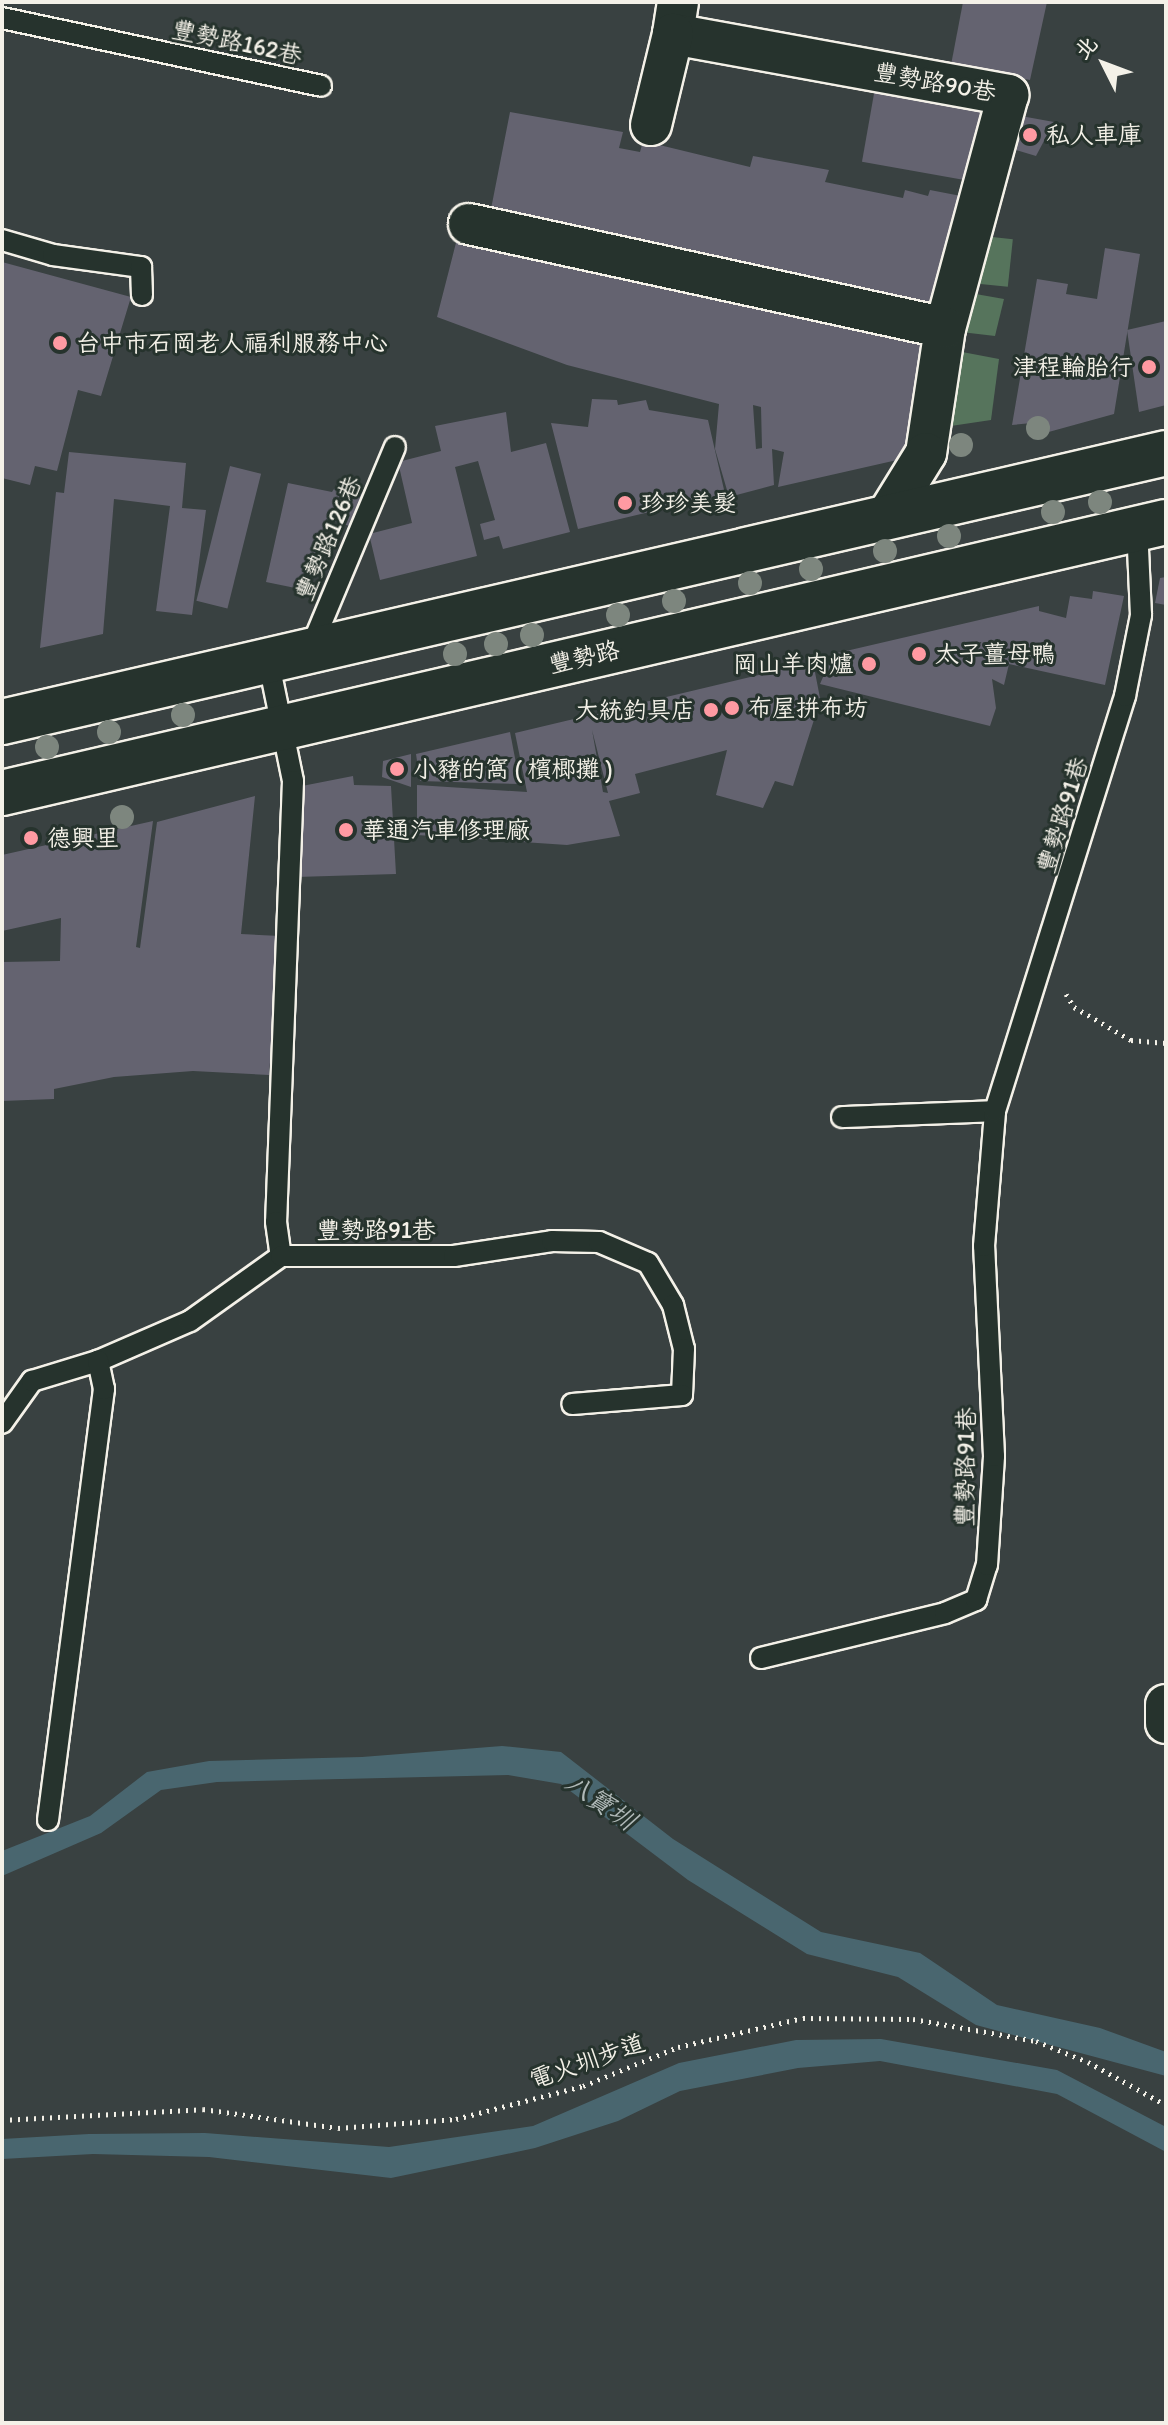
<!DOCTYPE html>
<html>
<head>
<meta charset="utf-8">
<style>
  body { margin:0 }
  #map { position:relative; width:1168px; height:2425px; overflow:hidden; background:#394141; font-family:Itim,"LXGW WenKai TC",sans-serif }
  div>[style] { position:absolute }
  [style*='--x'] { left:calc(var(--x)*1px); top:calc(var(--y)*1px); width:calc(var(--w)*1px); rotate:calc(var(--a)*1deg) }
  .green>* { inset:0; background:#56745c; transform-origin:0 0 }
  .water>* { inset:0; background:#49666f }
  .building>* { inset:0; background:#646370; transform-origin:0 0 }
  .path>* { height:5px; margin-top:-2.5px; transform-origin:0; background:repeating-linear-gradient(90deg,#f4f1e8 0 2px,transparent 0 8px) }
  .roads { filter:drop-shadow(2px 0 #f4f1e8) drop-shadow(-2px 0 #f4f1e8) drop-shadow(0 2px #f4f1e8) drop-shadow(0 -2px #f4f1e8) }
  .service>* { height:20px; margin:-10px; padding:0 10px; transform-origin:10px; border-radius:10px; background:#26332d }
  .minor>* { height:40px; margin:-20px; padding:0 20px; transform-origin:20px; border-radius:20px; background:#26332d }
  .primary>* { height:44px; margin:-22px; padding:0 22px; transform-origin:22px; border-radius:22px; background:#26332d }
  .trees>* { width:24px; height:24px; margin:-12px; border-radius:50%; background:#7d867e }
  .dots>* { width:22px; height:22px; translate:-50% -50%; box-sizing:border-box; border:4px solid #26332d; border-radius:50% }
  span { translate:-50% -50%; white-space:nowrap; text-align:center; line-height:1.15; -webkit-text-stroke:6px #26332d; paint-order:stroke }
  .street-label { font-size:24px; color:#f4f1e8 }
  .poi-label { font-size:24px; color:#f4f1e8 }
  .left { translate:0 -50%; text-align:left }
  .right { translate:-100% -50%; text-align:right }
  .water-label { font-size:26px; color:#b0b9b8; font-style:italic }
  .frame { position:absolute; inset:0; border:4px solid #f4f1e8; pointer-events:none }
  .north { position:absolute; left:1064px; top:24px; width:80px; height:80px; -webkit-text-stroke:6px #26332d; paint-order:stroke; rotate:312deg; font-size:22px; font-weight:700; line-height:32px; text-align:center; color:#f4f1e8 }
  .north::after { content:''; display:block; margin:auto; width:28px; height:36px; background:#f4f1e8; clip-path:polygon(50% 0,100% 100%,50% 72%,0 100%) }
</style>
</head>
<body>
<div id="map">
  <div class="green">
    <i style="left:983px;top:236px;width:30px;height:48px;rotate:6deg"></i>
    <i style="clip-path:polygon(970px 293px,1004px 299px,995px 336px,961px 332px)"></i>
    <i style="clip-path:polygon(957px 351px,999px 359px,991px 420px,944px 427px)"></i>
  </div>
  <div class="water">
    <i style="clip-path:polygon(502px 1746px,561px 1752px,673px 1839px,821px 1932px,920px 1953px,997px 2005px,1100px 2028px,1166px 2052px,1166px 2076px,976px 2025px,898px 1977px,807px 1954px,688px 1880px,561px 1784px,508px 1775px,217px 1782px,161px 1790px,101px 1833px,2px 1876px,2px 1851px,90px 1816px,147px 1772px,209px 1761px,362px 1757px)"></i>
    <i style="clip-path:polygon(881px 2039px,1057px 2070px,1166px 2127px,1166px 2152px,1057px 2094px,880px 2061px,798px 2068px,680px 2091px,618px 2121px,535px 2148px,391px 2178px,209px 2157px,93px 2154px,2px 2159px,2px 2139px,89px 2134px,205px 2133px,389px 2147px,533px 2126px,679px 2063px,796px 2040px)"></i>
  </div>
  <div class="building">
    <i style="clip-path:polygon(963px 2px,1047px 2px,1030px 80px,951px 65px)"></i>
    <i style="left:875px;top:88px;width:114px;height:75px;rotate:10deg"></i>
    <i style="clip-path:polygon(510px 112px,623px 132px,619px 148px,640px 152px,643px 141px,750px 167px,753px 156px,829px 170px,825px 182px,903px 198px,905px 190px,928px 196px,930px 190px,961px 196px,939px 311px,491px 209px)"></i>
    <i style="clip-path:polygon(1021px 116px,1054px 122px,1036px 156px,1009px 148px)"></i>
    <i style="clip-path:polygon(evenodd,458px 235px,538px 253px,537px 261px,587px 271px,589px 265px,929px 337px,906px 458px,778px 487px,784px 452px,772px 449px,774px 485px,729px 497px,715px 449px,719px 404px,567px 365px,437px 317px,458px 235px,753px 405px,761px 407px,762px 448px,756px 449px,753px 405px)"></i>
    <i style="clip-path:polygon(1105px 248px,1140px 254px,1114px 414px,1045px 433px,1043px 422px,1012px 425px,1037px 279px,1068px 284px,1066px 294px,1097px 299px)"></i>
    <i style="clip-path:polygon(2px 262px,131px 297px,101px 396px,78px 390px,57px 471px,35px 466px,30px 485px,2px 478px)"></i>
    <i style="clip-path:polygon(1166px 321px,1166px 405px,1139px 412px,1127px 330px)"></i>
    <i style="clip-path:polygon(592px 399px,617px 400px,618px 405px,646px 400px,649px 410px,708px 420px,725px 494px,578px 529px,551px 423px,588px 427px)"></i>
    <i style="clip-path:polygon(506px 412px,511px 452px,546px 443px,570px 532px,503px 549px,499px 536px,484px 540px,480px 524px,495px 520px,478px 461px,455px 467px,477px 556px,380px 580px,369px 534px,412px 523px,398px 462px,441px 451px,435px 426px)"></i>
    <i style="clip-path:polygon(69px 452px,186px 463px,182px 508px,206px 510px,192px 615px,156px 611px,170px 506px,114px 499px,103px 634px,40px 648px,56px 492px,64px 493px)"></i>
    <i style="left:230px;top:466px;width:32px;height:139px;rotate:14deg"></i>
    <i style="clip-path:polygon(339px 481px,367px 496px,353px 527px,326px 519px,310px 591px,266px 582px,288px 483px,332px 492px)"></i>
    <i style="clip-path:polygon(1166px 577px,1166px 605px,1155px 603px,1160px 578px)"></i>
    <i style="clip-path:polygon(1093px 591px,1124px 596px,1105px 685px,1009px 664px,1004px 685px,992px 679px,996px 708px,990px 726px,820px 684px,833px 654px,1039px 606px,1039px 611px,1066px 618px,1070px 596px,1092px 599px)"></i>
    <i style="clip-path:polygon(evenodd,813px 662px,820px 698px,803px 701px,819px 704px,793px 786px,775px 781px,763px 808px,716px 795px,727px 750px,635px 774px,640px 793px,609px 801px,620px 836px,567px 845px,417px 835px,417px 785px,527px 792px,515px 733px,813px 662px,592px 730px,608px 793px,603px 792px,592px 730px)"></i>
    <i style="clip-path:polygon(510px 732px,520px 784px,420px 781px,416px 754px)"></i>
    <i style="clip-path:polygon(411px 754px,411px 787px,382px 777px,383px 761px)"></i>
    <i style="clip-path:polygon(353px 776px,354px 785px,391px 786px,396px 874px,296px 877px,302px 786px)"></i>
    <i style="clip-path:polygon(255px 796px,241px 934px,280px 936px,269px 1075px,193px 1071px,114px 1077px,54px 1089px,54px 1099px,2px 1101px,2px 962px,60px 961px,61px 918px,2px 931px,2px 855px,153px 821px,136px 947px,140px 948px,157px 822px)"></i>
  </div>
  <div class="path">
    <i style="--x:1066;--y:994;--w:15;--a:58"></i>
    <i style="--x:1074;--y:1007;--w:66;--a:30.1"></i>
    <i style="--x:1131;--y:1040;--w:35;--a:5"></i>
    <i style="--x:2;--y:2120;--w:201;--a:-3.1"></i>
    <i style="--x:203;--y:2109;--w:136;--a:8"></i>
    <i style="--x:338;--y:2128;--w:118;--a:-4.4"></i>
    <i style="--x:456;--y:2119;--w:131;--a:-14.6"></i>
    <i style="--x:583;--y:2086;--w:103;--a:-22.3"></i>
    <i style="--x:678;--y:2047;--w:128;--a:-13.1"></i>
    <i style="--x:803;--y:2018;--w:110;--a:0.5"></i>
    <i style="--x:913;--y:2019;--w:125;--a:10.1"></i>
    <i style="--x:1036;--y:2041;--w:56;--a:22"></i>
    <i style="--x:1088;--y:2062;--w:89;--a:28.9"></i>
  </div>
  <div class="roads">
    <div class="service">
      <i style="--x:2;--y:18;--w:326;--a:12"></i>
      <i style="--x:2;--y:240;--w:53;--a:16.4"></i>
      <i style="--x:53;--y:255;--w:89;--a:7.8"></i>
      <i style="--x:141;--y:267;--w:28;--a:88"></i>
      <i style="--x:310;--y:650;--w:220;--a:-67.3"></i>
      <i style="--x:268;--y:659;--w:125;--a:78.4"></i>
      <i style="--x:293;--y:781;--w:441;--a:92.2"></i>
      <i style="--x:276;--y:1222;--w:34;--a:82"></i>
      <i style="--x:842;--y:1117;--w:153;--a:-2.2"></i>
      <i style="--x:2;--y:1423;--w:52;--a:-54.5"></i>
      <i style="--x:32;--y:1381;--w:69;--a:-16.9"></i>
      <i style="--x:98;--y:1361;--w:100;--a:-23.5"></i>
      <i style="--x:190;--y:1321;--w:112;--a:-35.5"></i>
      <i style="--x:281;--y:1256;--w:173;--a:0"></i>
      <i style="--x:454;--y:1256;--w:99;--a:-8.7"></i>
      <i style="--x:552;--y:1241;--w:47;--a:1.2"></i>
      <i style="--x:599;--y:1242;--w:53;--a:23.2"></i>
      <i style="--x:648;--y:1263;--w:49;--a:59.2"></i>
      <i style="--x:673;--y:1305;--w:45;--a:76"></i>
      <i style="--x:684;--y:1349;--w:46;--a:92.5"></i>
      <i style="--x:682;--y:1395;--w:110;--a:175.3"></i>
      <i style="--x:761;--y:1658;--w:189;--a:-13.7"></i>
      <i style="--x:945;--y:1613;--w:34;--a:-23"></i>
      <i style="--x:976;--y:1600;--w:37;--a:-73"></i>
      <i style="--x:987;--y:1565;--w:109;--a:-86.3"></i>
      <i style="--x:994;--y:1456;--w:210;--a:-92.7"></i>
      <i style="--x:984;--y:1246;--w:135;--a:-85.3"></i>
      <i style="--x:995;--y:1111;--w:435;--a:-72.6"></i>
      <i style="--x:1125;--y:696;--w:83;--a:-78.8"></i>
      <i style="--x:1141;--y:615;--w:87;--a:-92.6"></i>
      <i style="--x:48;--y:1820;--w:435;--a:-82.6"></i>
      <i style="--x:104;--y:1389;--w:29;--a:-102"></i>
    </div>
    <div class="minor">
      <i style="--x:678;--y:2;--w:32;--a:99"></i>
      <i style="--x:673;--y:34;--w:341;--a:10.3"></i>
      <i style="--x:1008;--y:95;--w:241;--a:105.1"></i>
      <i style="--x:945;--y:328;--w:126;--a:98.6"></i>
      <i style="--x:926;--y:453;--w:70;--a:121.7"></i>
      <i style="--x:651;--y:125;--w:94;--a:-76.4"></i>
      <i style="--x:469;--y:224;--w:487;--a:12.3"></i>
      <i style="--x:1166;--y:1705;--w:18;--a:90"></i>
    </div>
    <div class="primary">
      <i style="--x:2;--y:722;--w:1195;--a:-13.01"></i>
      <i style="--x:2;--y:793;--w:1195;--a:-13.11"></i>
    </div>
  </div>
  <div class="trees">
    <i style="left:1038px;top:428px"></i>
    <i style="left:961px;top:445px"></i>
    <i style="left:1100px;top:502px"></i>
    <i style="left:1053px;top:512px"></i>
    <i style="left:949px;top:536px"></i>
    <i style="left:885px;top:551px"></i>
    <i style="left:811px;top:569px"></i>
    <i style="left:750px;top:583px"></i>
    <i style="left:674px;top:601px"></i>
    <i style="left:618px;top:615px"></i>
    <i style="left:532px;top:635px"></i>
    <i style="left:496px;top:644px"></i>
    <i style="left:455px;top:654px"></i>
    <i style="left:183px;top:715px"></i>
    <i style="left:109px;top:732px"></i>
    <i style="left:47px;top:747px"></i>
    <i style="left:122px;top:817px"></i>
  </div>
  <div class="dots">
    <i style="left:1030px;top:135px;background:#ff9aa2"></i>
    <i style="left:60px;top:343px;background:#ff9aa2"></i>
    <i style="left:1149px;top:367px;background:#ff9aa2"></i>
    <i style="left:625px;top:503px;background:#ff9aa2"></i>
    <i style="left:919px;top:654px;background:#ff9aa2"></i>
    <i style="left:869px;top:664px;background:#ff9aa2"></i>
    <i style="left:732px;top:708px;background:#ff9aa2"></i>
    <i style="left:711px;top:710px;background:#ff9aa2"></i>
    <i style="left:397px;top:769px;background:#ff9aa2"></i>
    <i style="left:346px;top:830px;background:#ff9aa2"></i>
    <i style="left:31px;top:838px;background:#ff9aa2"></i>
  </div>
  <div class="street-label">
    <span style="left:237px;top:42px;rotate:12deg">豐勢路162巷</span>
    <span style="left:935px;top:82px;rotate:10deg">豐勢路90巷</span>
    <span style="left:328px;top:538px;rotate:-67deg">豐勢路126巷</span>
    <span style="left:584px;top:657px;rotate:-13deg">豐勢路</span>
    <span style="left:1062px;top:815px;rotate:-73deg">豐勢路91巷</span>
    <span style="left:376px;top:1230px">豐勢路91巷</span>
    <span style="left:965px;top:1467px;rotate:-89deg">豐勢路91巷</span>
    <span style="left:587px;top:2061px;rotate:-19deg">電火圳步道</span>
  </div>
  <div class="poi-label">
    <span class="left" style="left:1046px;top:135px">私人車庫</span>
    <span class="left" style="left:76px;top:343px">台中市石岡老人福利服務中心</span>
    <span class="right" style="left:1133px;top:367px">津程輪胎行</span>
    <span class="left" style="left:641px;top:503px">珍珍美髮</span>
    <span class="left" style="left:935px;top:654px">太子薑母鴨</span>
    <span class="right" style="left:853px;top:664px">岡山羊肉爐</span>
    <span class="left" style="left:748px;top:708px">布屋拼布坊</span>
    <span class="right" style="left:695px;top:710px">大統釣具店</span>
    <span class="left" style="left:413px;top:769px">小豬的窩 ( 檳榔攤 )</span>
    <span class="left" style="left:362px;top:830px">華通汽車修理廠</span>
    <span class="left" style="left:47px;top:838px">德興里</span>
  </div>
  <div class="water-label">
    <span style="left:600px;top:1802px;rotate:34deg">八寶圳</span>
  </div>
  <div class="frame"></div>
  <div class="north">北</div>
</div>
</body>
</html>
